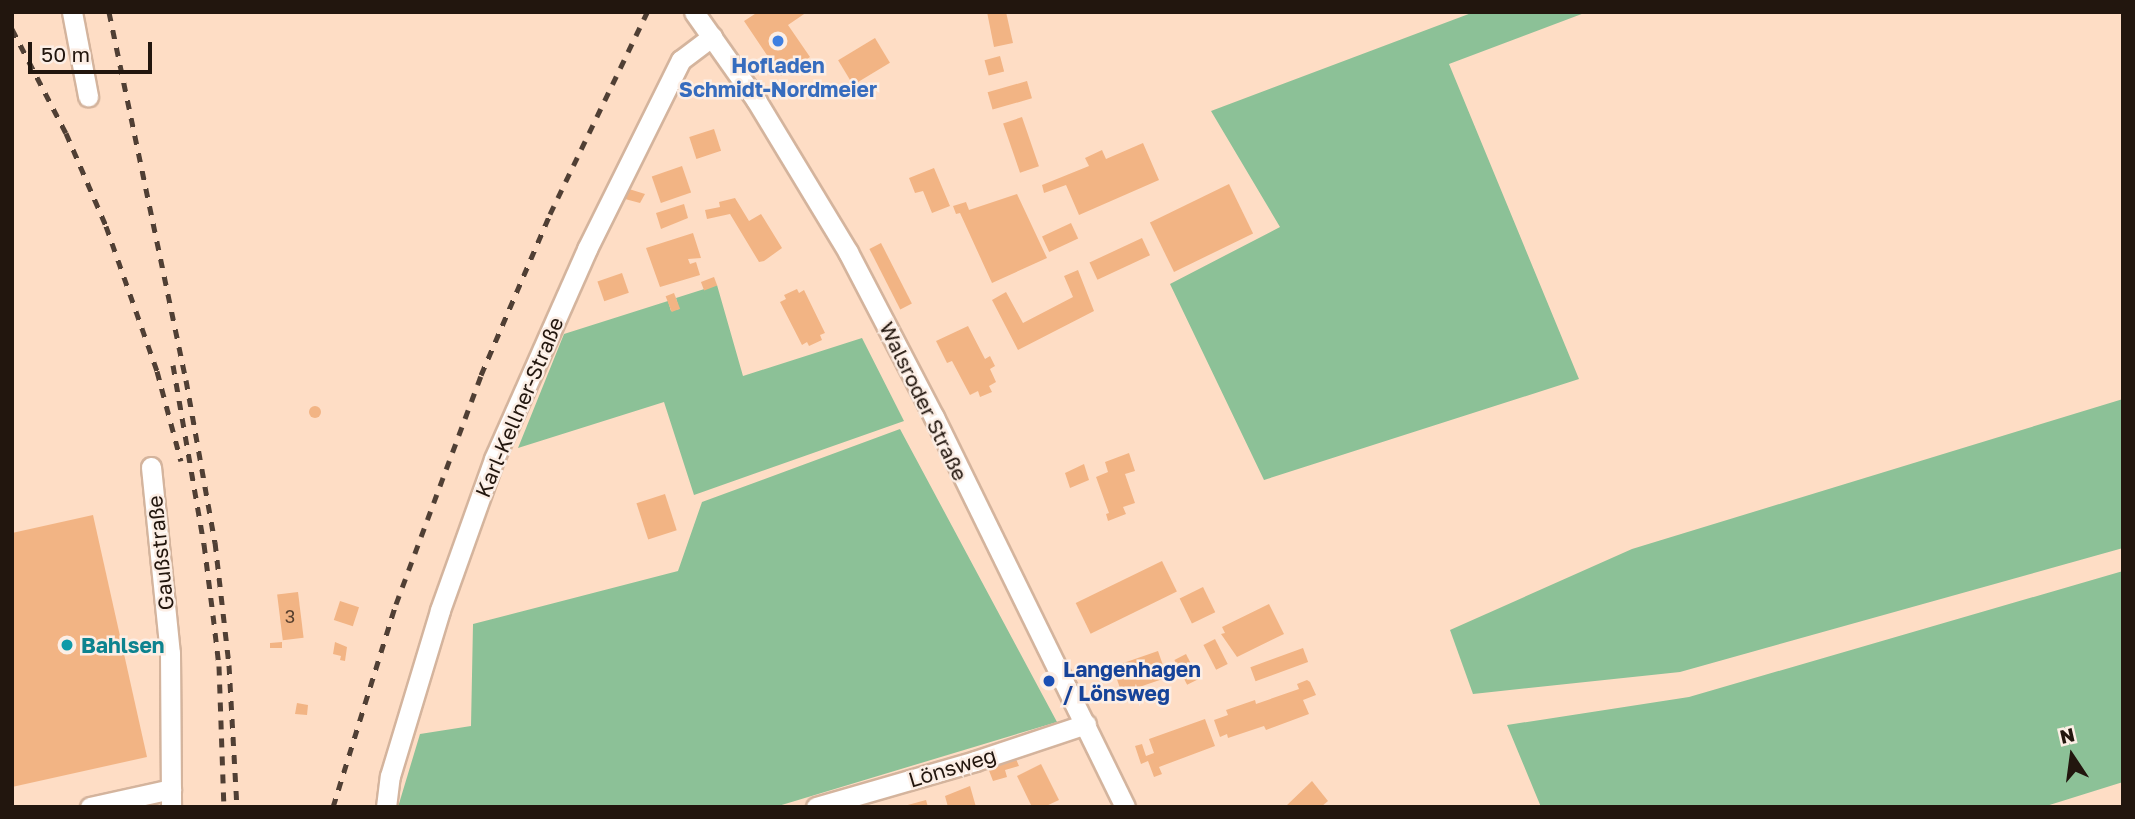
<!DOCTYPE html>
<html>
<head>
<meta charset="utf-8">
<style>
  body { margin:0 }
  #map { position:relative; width:2135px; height:819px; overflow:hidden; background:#feddc5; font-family:"Golos Text",sans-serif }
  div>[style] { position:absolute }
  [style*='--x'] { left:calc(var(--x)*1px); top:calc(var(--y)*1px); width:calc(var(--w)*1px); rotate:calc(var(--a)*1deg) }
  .green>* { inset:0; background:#8cc197 }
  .building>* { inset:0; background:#f2b484; transform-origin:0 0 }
  .round { border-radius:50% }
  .roads { filter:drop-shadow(2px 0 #d4b49d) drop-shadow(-2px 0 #d4b49d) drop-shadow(0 2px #d4b49d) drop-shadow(0 -2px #d4b49d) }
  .minor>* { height:19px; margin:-9.5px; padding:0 9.5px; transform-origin:9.5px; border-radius:9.5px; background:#fff }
  .rail>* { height:5px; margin-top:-2.5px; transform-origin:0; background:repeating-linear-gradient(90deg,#503f34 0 9px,transparent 0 18px) }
  .dots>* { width:19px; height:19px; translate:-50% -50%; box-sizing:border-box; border:4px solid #fceee5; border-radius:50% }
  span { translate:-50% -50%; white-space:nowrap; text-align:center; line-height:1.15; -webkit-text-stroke:5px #fceee5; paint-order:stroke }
  .number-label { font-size:18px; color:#563e2c }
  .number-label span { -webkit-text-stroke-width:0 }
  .shop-label { font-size:21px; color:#366cbe; font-weight:700 }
  .street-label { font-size:21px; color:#22160e }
  .culture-label { font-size:21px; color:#0d838f; font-weight:700 }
  .left { translate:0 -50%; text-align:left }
  .transit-label { font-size:21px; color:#164399; font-weight:700 }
  .frame { position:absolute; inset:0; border:14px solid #22160e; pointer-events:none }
  .north { position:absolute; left:2037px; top:721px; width:70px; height:70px; -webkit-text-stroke:5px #fceee5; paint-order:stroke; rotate:347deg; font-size:19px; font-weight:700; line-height:28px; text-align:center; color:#22160e }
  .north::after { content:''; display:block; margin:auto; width:24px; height:32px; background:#22160e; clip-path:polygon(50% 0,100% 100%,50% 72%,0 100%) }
  .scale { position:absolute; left:28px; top:42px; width:124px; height:32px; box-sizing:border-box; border:4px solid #22160e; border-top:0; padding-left:9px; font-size:21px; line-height:24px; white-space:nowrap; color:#22160e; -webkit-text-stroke:5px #fceee5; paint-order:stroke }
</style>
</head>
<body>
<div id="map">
  <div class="green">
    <i style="clip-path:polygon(1474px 12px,1587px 12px,1449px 64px,1579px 379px,1264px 480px,1170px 284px,1280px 227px,1211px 111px)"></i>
    <i style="clip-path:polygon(717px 285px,743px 376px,862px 338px,904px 421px,694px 495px,664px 402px,518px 448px,564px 334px,668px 301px,671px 311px,679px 309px,676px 298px)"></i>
    <i style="clip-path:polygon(2123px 399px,2123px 548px,1680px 672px,1473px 694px,1450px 630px,1632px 549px)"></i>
    <i style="clip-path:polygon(900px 429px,1057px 722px,775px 807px,398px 807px,420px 734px,471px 726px,473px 624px,678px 571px,702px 502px)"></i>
    <i style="clip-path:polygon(2123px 571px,2123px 782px,2043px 807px,1541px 807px,1507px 725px,1689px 697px)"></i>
  </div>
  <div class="building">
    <i style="clip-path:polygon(758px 12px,807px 12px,788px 25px,810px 57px,800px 64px,803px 68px,795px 73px,792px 69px,781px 76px,744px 21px)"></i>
    <i style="clip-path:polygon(987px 12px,1006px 12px,1013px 43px,994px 47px)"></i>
    <i style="left:875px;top:38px;width:29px;height:43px;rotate:59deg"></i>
    <i style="left:1000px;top:56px;width:16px;height:16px;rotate:75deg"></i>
    <i style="left:1027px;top:81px;width:18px;height:41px;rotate:74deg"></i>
    <i style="left:1022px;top:117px;width:52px;height:20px;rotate:71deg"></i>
    <i style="left:714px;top:129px;width:23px;height:26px;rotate:72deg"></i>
    <i style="clip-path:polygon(1143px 143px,1159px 180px,1079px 215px,1066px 185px,1044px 193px,1042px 185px,1089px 166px,1085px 158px,1102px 150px,1106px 159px)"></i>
    <i style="left:682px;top:166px;width:28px;height:32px;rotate:71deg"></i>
    <i style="clip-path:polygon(934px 168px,950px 206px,932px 213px,923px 191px,915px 193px,909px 178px)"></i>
    <i style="left:1229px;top:184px;width:55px;height:88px;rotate:64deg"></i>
    <i style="clip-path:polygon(629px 189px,645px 194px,640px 203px,625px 199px)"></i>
    <i style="clip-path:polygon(1017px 194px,1047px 258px,992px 283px,960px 213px,956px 214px,953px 206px,966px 202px,969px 210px)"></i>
    <i style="clip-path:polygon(735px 198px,749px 221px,761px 214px,782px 248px,764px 261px,759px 262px,730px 214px,707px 219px,705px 210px,720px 207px,719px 202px)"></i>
    <i style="clip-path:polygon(684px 204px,688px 218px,661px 229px,656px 213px)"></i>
    <i style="left:1071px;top:223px;width:17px;height:32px;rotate:65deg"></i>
    <i style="clip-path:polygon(693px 233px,701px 258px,688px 259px,690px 264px,696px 262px,700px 275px,660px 287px,646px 248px)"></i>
    <i style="left:1142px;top:238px;width:19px;height:58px;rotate:65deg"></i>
    <i style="left:881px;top:243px;width:68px;height:13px;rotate:63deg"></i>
    <i style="clip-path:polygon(1078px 270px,1094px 311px,1018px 350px,992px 300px,1006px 292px,1023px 323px,1073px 297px,1064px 276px)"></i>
    <i style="left:622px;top:273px;width:21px;height:26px;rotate:71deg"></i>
    <i style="left:714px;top:277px;width:9px;height:14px;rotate:69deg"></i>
    <i style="clip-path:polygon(797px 289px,799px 293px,804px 290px,825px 333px,820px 335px,822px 340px,809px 346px,807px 342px,802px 345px,780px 302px,786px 299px,784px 295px)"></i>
    <i style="left:674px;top:293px;width:17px;height:9px;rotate:69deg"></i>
    <i style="clip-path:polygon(968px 326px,985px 359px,990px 356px,995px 366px,990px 369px,996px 382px,989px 386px,992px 392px,980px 397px,978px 391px,970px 395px,952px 361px,947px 363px,936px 341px)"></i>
    <i class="round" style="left:309px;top:406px;width:12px;height:12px"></i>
    <i style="clip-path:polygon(1129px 453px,1135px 471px,1125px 474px,1135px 503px,1123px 507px,1126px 514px,1108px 521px,1106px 514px,1109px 513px,1096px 477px,1108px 472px,1105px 462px)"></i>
    <i style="clip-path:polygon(1084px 464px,1089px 480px,1070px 488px,1065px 473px)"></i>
    <i style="left:665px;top:494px;width:38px;height:30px;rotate:72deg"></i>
    <i style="clip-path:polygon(93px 515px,147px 757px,12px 787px,12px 533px)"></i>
    <i style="left:1162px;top:561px;width:34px;height:96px;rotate:64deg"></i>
    <i style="left:1203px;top:587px;width:28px;height:26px;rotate:64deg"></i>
    <i style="left:298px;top:592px;width:46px;height:21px;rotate:83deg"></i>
    <i style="left:340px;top:601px;width:20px;height:20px;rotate:18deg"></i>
    <i style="clip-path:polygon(1269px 604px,1284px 634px,1237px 657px,1221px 634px,1225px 633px,1222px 627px)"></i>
    <i style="left:1215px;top:639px;width:28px;height:13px;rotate:63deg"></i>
    <i style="clip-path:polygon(282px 642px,282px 648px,270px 648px,270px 643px)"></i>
    <i style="clip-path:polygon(335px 642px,347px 647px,345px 661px,340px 660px,341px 656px,333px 654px)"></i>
    <i style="left:1303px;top:648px;width:15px;height:56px;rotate:70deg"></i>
    <i style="left:1158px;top:651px;width:28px;height:48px;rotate:71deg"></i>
    <i style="left:1186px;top:654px;width:28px;height:13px;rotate:63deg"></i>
    <i style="clip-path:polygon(1307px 680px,1310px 682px,1316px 695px,1303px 700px,1309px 714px,1266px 730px,1264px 726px,1228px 738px,1227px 734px,1220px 737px,1214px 720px,1228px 715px,1226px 710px,1255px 700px,1256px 704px,1299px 689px,1297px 684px)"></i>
    <i style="clip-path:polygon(297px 703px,308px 705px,307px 715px,295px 714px)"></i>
    <i style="clip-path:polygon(1205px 719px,1215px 746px,1159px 767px,1162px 774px,1154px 777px,1148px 761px,1141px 764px,1135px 746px,1142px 744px,1146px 756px,1154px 753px,1149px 739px)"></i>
    <i style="clip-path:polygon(1016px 759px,1019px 766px,1005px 770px,1007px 777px,993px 781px,988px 768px)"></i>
    <i style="clip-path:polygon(1041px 764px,1059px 800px,1044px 807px,1032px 807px,1017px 776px)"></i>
    <i style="clip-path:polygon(1312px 781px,1328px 801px,1321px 807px,1285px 807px)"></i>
    <i style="clip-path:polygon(970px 786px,976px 807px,948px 807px,945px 796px)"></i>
    <i style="clip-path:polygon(926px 800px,928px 807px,904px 807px,904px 806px)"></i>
  </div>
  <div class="roads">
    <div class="minor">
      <i style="--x:72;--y:12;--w:86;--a:79.2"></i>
      <i style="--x:694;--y:12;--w:108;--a:54.8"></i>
      <i style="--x:756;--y:100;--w:178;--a:58.8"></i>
      <i style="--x:848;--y:252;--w:186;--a:62.5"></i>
      <i style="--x:934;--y:417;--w:434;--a:63.9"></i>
      <i style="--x:151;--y:467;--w:187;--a:84.2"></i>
      <i style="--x:170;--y:653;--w:154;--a:89.6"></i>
      <i style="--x:90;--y:807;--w:83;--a:-12.5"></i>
      <i style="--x:386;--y:807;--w:31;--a:-83"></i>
      <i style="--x:390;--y:776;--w:173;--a:-73.2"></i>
      <i style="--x:440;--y:610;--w:160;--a:-70.3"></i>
      <i style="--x:494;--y:459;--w:230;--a:-66.1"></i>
      <i style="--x:587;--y:249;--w:211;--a:-63.6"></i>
      <i style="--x:681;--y:60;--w:39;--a:-37"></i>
      <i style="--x:816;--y:807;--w:166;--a:-16.1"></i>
      <i style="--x:975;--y:761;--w:117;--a:-18.4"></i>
    </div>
  </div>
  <div class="rail">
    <i style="--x:109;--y:12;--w:376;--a:78.2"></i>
    <i style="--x:186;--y:380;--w:165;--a:79.9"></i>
    <i style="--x:215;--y:542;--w:124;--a:83.5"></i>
    <i style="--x:229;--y:665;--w:142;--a:86.8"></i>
    <i style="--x:12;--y:29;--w:117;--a:62.6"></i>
    <i style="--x:66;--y:133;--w:101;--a:66.7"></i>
    <i style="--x:106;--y:226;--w:154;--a:70.6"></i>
    <i style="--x:157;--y:371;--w:93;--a:75.1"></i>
    <i style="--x:173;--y:365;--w:182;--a:80.2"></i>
    <i style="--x:204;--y:544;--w:72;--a:82.8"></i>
    <i style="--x:213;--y:615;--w:51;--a:83.3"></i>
    <i style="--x:219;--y:666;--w:141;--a:88"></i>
    <i style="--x:333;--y:807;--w:213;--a:-72.8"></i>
    <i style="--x:396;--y:604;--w:244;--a:-69.6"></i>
    <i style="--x:481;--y:375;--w:175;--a:-66.8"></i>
    <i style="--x:550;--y:214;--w:224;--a:-64.3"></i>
  </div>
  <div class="dots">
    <i style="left:778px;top:41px;background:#3f7fe0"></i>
    <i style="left:67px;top:645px;background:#0f9aa8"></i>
    <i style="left:1049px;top:681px;background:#1a4fb4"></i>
  </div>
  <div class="number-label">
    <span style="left:290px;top:616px">3</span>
  </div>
  <div class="shop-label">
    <span style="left:778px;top:77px">Hofladen<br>Schmidt-Nordmeier</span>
  </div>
  <div class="street-label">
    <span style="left:924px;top:401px;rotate:64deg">Walsroder Straße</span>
    <span style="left:519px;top:407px;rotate:-67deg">Karl-Kellner-Straße</span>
    <span style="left:160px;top:553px;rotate:-96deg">Gaußstraße</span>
    <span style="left:952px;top:767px;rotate:-17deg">Lönsweg</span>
  </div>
  <div class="culture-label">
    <span class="left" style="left:81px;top:645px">Bahlsen</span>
  </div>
  <div class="transit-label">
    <span class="left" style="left:1063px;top:681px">Langenhagen<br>/ Lönsweg</span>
  </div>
  <div class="frame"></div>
  <div class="north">N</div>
  <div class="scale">50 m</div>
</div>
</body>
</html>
